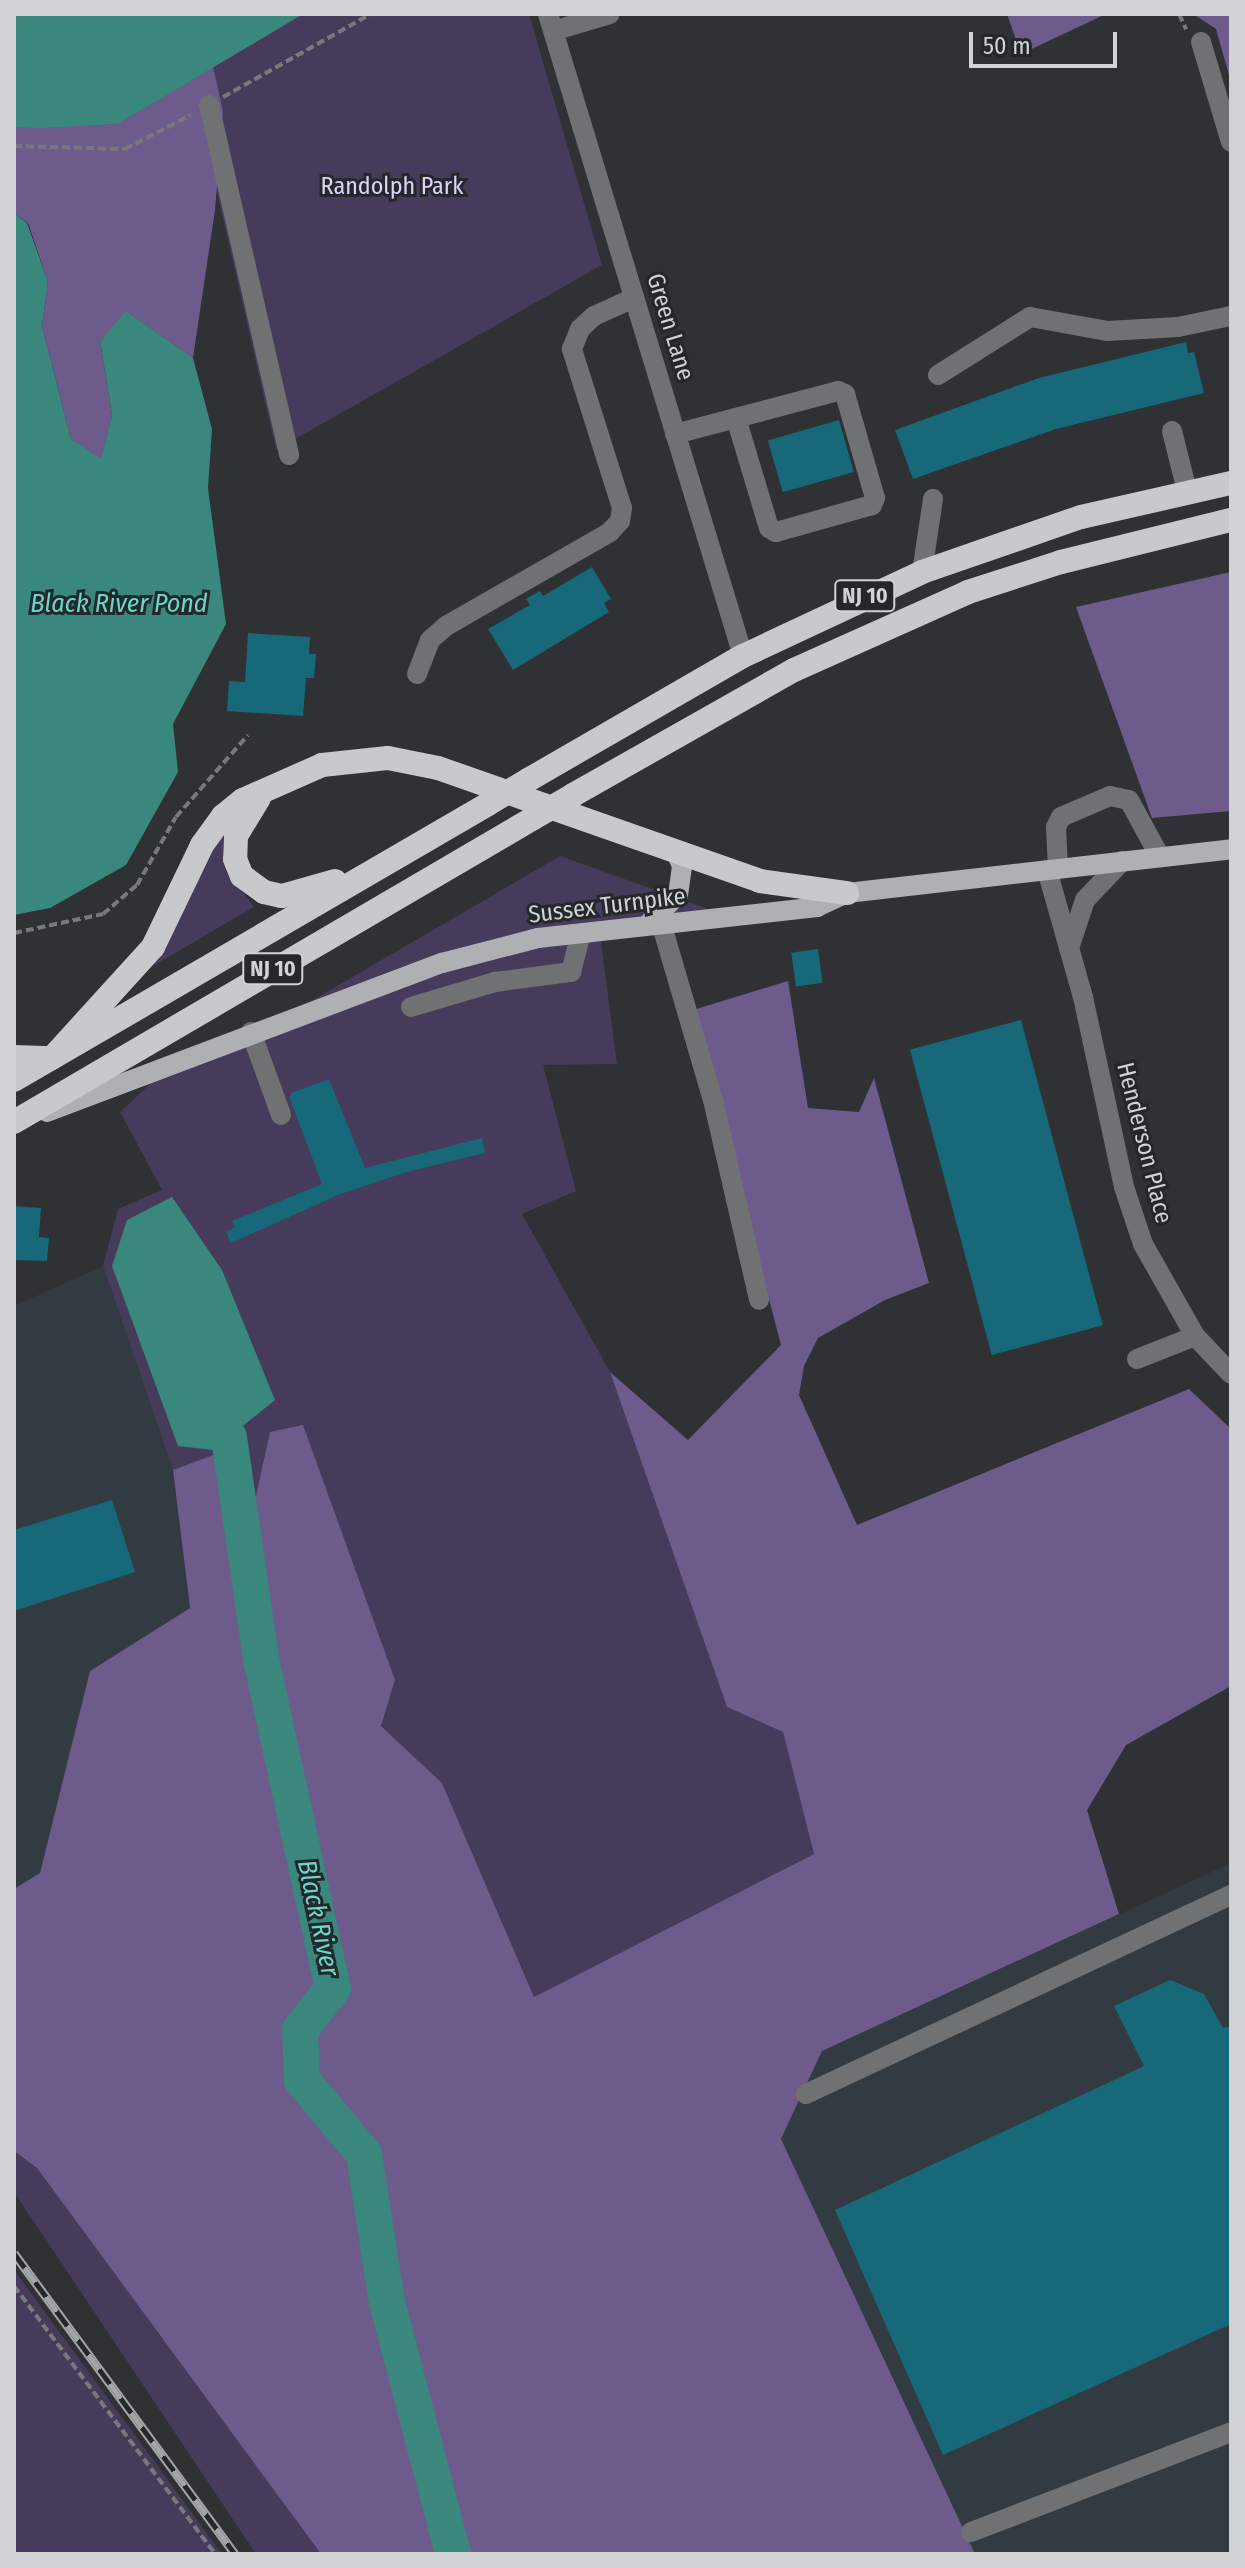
<!DOCTYPE html>
<html>
<head>
<meta charset="utf-8">
<style>
  body { margin:0 }
  #map { position:relative; width:1245px; height:2568px; overflow:hidden; background:#2f3134; font-family:"Fira Sans Condensed",sans-serif }
  div>[style] { position:absolute }
  [style*='--x'] { left:calc(var(--x)*1px); top:calc(var(--y)*1px); width:calc(var(--w)*1px); rotate:calc(var(--a)*1deg) }
  .built>* { inset:0; background:#333b42 }
  .green>* { inset:0; background:#463b5a }
  .forest>* { inset:0; background:#6d5b8c }
  .water>* { inset:0; background:#3a877d }
  .river>* { height:36px; margin:-18px; padding:0 18px; transform-origin:18px; border-radius:18px; background:#3a877d }
  .building>* { inset:0; background:#176878; transform-origin:0 0 }
  .path>* { height:4px; margin-top:-2px; transform-origin:0; background:repeating-linear-gradient(90deg,#77797b 0 8px,transparent 0 12px) }
  .minor>* { height:20px; margin:-10px; padding:0 10px; transform-origin:10px; border-radius:10px; background:#707172 }
  .major>* { height:20px; margin:-10px; padding:0 10px; transform-origin:10px; border-radius:10px; background:#afb0b3 }
  .highway>* { height:24px; margin:-12px; padding:0 12px; transform-origin:12px; border-radius:12px; background:#c7c9cd }
  .rail>* { height:9px; margin-top:-4.5px; transform-origin:0; background:repeating-linear-gradient(90deg,#25282a 0 18px,#a3a5a7 0 36px); box-sizing:border-box; border-block:2px solid #a3a5a7 }
  .highway-bridge>* { height:24px; margin:-12px; padding:0 12px; transform-origin:12px; border-radius:12px; background:#c7c9cd }
  span { translate:-50% -50%; white-space:nowrap; text-align:center; line-height:1.15; -webkit-text-stroke:6px #25282a; paint-order:stroke }
  .shield-label span { padding:2px 6px; background:#25282a; border:2px solid; border-radius:6px; -webkit-text-stroke-width:0 }
  .shield-label { font-size:22px; color:#d0d2d3; font-weight:700 }
  .park-label { font-size:24px; color:#dfd0fe }
  .street-label { font-size:24px; color:#d0d2d3 }
  .water-label { font-size:26px; color:#66d9ca; font-style:italic }
  .frame { position:absolute; inset:0; border:16px solid #d0d2d3; pointer-events:none }
  .scale { position:absolute; left:969px; top:32px; width:148px; height:36px; box-sizing:border-box; border:4px solid #d0d2d3; border-top:0; padding-left:10px; font-size:24px; line-height:28px; white-space:nowrap; color:#d0d2d3; -webkit-text-stroke:6px #25282a; paint-order:stroke }
</style>
</head>
<body>
<div id="map">
  <div class="built">
    <i style="clip-path:polygon(103px 1266px,173px 1470px,190px 1608px,90px 1671px,40px 1874px,14px 1889px,14px 1306px)"></i>
    <i style="clip-path:polygon(1231px 1863px,1231px 2554px,975px 2554px,781px 2140px,822px 2051px)"></i>
  </div>
  <div class="green">
    <i style="clip-path:polygon(14px 14px,529px 14px,602px 265px,276px 450px,200px 118px,14px 198px)"></i>
    <i style="clip-path:polygon(223px 833px,224px 865px,254px 907px,151px 967px)"></i>
    <i style="clip-path:polygon(560px 856px,714px 911px,599px 927px,617px 1064px,543px 1065px,576px 1191px,522px 1214px,610px 1372px,727px 1707px,783px 1732px,814px 1854px,534px 1997px,442px 1783px,381px 1726px,395px 1680px,270px 1432px,254px 1506px,221px 1452px,173px 1470px,103px 1266px,118px 1209px,162px 1190px,120px 1112px,152px 1082px,294px 1011px)"></i>
    <i style="clip-path:polygon(14px 2151px,37px 2168px,321px 2554px,256px 2554px,14px 2192px)"></i>
    <i style="clip-path:polygon(14px 2270px,222px 2554px,14px 2554px)"></i>
  </div>
  <div class="forest">
    <i style="clip-path:polygon(1007px 14px,1106px 14px,1021px 54px)"></i>
    <i style="clip-path:polygon(1193px 14px,1231px 14px,1231px 82px,1216px 29px)"></i>
    <i style="clip-path:polygon(213px 67px,223px 111px,215px 210px,193px 358px,127px 312px,100px 341px,112px 415px,101px 460px,71px 439px,42px 326px,48px 282px,28px 223px,14px 213px,14px 127px,118px 124px)"></i>
    <i style="clip-path:polygon(1231px 572px,1231px 811px,1152px 818px,1076px 607px)"></i>
    <i style="clip-path:polygon(788px 981px,808px 1108px,859px 1112px,874px 1078px,929px 1283px,885px 1300px,818px 1338px,804px 1366px,799px 1395px,857px 1525px,1189px 1389px,1231px 1429px,1231px 1686px,1126px 1745px,1087px 1810px,1119px 1914px,822px 2051px,781px 2139px,975px 2554px,321px 2554px,37px 2168px,14px 2151px,14px 1889px,40px 1873px,90px 1671px,190px 1608px,173px 1470px,221px 1452px,254px 1505px,270px 1432px,303px 1425px,395px 1680px,381px 1726px,442px 1783px,534px 1997px,814px 1854px,783px 1732px,727px 1707px,610px 1372px,688px 1440px,781px 1345px,693px 1010px)"></i>
  </div>
  <div class="water">
    <i style="clip-path:polygon(14px 14px,303px 14px,118px 124px,40px 128px,14px 127px)"></i>
    <i style="clip-path:polygon(14px 213px,27px 223px,48px 282px,42px 326px,71px 439px,101px 459px,112px 415px,100px 341px,126px 311px,193px 358px,212px 429px,208px 488px,226px 624px,173px 724px,178px 772px,126px 865px,50px 908px,14px 915px)"></i>
    <i style="clip-path:polygon(172px 1197px,222px 1270px,275px 1400px,213px 1450px,178px 1446px,112px 1266px,127px 1220px)"></i>
  </div>
  <div class="river">
    <i style="--x:229;--y:1437;--w:224;--a:81.8"></i>
    <i style="--x:261;--y:1659;--w:337;--a:77.7"></i>
    <i style="--x:333;--y:1988;--w:53;--a:128.2"></i>
    <i style="--x:300;--y:2030;--w:50;--a:87.7"></i>
    <i style="--x:302;--y:2080;--w:97;--a:50"></i>
    <i style="--x:364;--y:2154;--w:150;--a:81.2"></i>
    <i style="--x:387;--y:2302;--w:260;--a:75.3"></i>
  </div>
  <div class="building">
    <i style="clip-path:polygon(1186px 342px,1188px 353px,1194px 352px,1204px 393px,1056px 429px,913px 479px,895px 430px,1039px 378px)"></i>
    <i style="left:839px;top:420px;width:54px;height:74px;rotate:74deg"></i>
    <i style="clip-path:polygon(592px 567px,611px 599px,604px 603px,609px 612px,513px 670px,488px 629px,530px 605px,526px 599px,540px 591px,543px 596px)"></i>
    <i style="clip-path:polygon(248px 633px,310px 637px,309px 654px,316px 654px,314px 678px,306px 678px,303px 716px,227px 711px,229px 681px,245px 682px)"></i>
    <i style="left:818px;top:949px;width:34px;height:27px;rotate:82deg"></i>
    <i style="left:1021px;top:1020px;width:316px;height:115px;rotate:75deg"></i>
    <i style="clip-path:polygon(329px 1079px,365px 1168px,482px 1138px,485px 1153px,410px 1171px,338px 1195px,231px 1243px,226px 1232px,235px 1227px,232px 1221px,322px 1184px,290px 1099px,291px 1093px)"></i>
    <i style="clip-path:polygon(14px 1206px,41px 1208px,39px 1237px,49px 1238px,47px 1261px,14px 1260px)"></i>
    <i style="clip-path:polygon(112px 1500px,135px 1572px,14px 1611px,14px 1530px)"></i>
    <i style="clip-path:polygon(1170px 1980px,1204px 1994px,1223px 2028px,1231px 2026px,1231px 2324px,943px 2455px,835px 2210px,1144px 2066px,1114px 2006px)"></i>
  </div>
  <div class="path">
    <i style="--x:1179;--y:14;--w:17;--a:65"></i>
    <i style="--x:223;--y:97;--w:170;--a:-29.3"></i>
    <i style="--x:14;--y:146;--w:111;--a:1.5"></i>
    <i style="--x:125;--y:149;--w:74;--a:-27.3"></i>
    <i style="--x:14;--y:933;--w:91;--a:-12.1"></i>
    <i style="--x:103;--y:914;--w:45;--a:-40.5"></i>
    <i style="--x:137;--y:885;--w:78;--a:-60.2"></i>
    <i style="--x:176;--y:817;--w:109;--a:-48.7"></i>
    <i style="--x:14;--y:2286;--w:335;--a:53.1"></i>
  </div>
  <div class="minor">
    <i style="--x:548;--y:14;--w:671;--a:73.1"></i>
    <i style="--x:553;--y:31;--w:59;--a:-16.6"></i>
    <i style="--x:1201;--y:42;--w:104;--a:73.3"></i>
    <i style="--x:209;--y:105;--w:359;--a:77.1"></i>
    <i style="--x:938;--y:375;--w:109;--a:-32.2"></i>
    <i style="--x:1030;--y:317;--w:78;--a:10.3"></i>
    <i style="--x:1107;--y:331;--w:71;--a:-3.2"></i>
    <i style="--x:1178;--y:327;--w:54;--a:-11.7"></i>
    <i style="--x:1172;--y:431;--w:62;--a:76"></i>
    <i style="--x:675;--y:434;--w:63;--a:-14.7"></i>
    <i style="--x:736;--y:418;--w:106;--a:-14.8"></i>
    <i style="--x:838;--y:391;--w:8;--a:23"></i>
    <i style="--x:845;--y:394;--w:108;--a:73.9"></i>
    <i style="--x:875;--y:498;--w:8;--a:113"></i>
    <i style="--x:872;--y:505;--w:100;--a:164.3"></i>
    <i style="--x:776;--y:532;--w:8;--a:-150"></i>
    <i style="--x:769;--y:528;--w:115;--a:-106.7"></i>
    <i style="--x:922;--y:572;--w:74;--a:-81.4"></i>
    <i style="--x:417;--y:674;--w:36;--a:-69"></i>
    <i style="--x:430;--y:640;--w:21;--a:-41"></i>
    <i style="--x:446;--y:626;--w:189;--a:-29.8"></i>
    <i style="--x:610;--y:532;--w:15;--a:-48"></i>
    <i style="--x:620;--y:521;--w:13;--a:-81"></i>
    <i style="--x:622;--y:508;--w:167;--a:-107.5"></i>
    <i style="--x:572;--y:349;--w:22;--a:-68"></i>
    <i style="--x:580;--y:329;--w:19;--a:-43"></i>
    <i style="--x:594;--y:316;--w:44;--a:-24.2"></i>
    <i style="--x:1058;--y:869;--w:42;--a:-92.7"></i>
    <i style="--x:1056;--y:827;--w:11;--a:-63"></i>
    <i style="--x:1061;--y:817;--w:53;--a:-23.2"></i>
    <i style="--x:1110;--y:796;--w:19;--a:12"></i>
    <i style="--x:1129;--y:800;--w:65;--a:61.5"></i>
    <i style="--x:1047;--y:870;--w:132;--a:74.2"></i>
    <i style="--x:1083;--y:997;--w:194;--a:77.8"></i>
    <i style="--x:1124;--y:1187;--w:60;--a:71.6"></i>
    <i style="--x:1143;--y:1244;--w:106;--a:60.5"></i>
    <i style="--x:1195;--y:1336;--w:52;--a:46.5"></i>
    <i style="--x:662;--y:926;--w:181;--a:73.7"></i>
    <i style="--x:713;--y:1100;--w:205;--a:77"></i>
    <i style="--x:1069;--y:948;--w:51;--a:-71.6"></i>
    <i style="--x:1085;--y:900;--w:54;--a:-46.5"></i>
    <i style="--x:411;--y:1007;--w:88;--a:-16.6"></i>
    <i style="--x:495;--y:982;--w:77;--a:-7.5"></i>
    <i style="--x:571;--y:972;--w:40;--a:-75.6"></i>
    <i style="--x:251;--y:1032;--w:88;--a:70.1"></i>
    <i style="--x:1137;--y:1359;--w:62;--a:-21.6"></i>
    <i style="--x:806;--y:2094;--w:469;--a:-25.1"></i>
    <i style="--x:971;--y:2532;--w:279;--a:-21"></i>
  </div>
  <div class="major">
    <i style="--x:650;--y:922;--w:39;--a:-44"></i>
    <i style="--x:678;--y:895;--w:29;--a:-82"></i>
    <i style="--x:682;--y:866;--w:15;--a:-113"></i>
    <i style="--x:47;--y:1112;--w:422;--a:-20.7"></i>
    <i style="--x:442;--y:963;--w:99;--a:-14.6"></i>
    <i style="--x:538;--y:938;--w:281;--a:-6.3"></i>
    <i style="--x:817;--y:907;--w:33;--a:-25"></i>
    <i style="--x:847;--y:893;--w:387;--a:-6.5"></i>
  </div>
  <div class="highway">
    <i style="--x:528;--y:780;--w:248;--a:-30"></i>
    <i style="--x:743;--y:656;--w:198;--a:-25.1"></i>
    <i style="--x:922;--y:572;--w:168;--a:-19.1"></i>
    <i style="--x:1081;--y:517;--w:154;--a:-12.8"></i>
    <i style="--x:573;--y:795;--w:254;--a:-29.5"></i>
    <i style="--x:794;--y:670;--w:191;--a:-24.1"></i>
    <i style="--x:968;--y:592;--w:98;--a:-17.9"></i>
    <i style="--x:1061;--y:562;--w:175;--a:-13.9"></i>
    <i style="--x:259;--y:798;--w:44;--a:121.2"></i>
    <i style="--x:236;--y:836;--w:23;--a:92"></i>
    <i style="--x:235;--y:859;--w:18;--a:68"></i>
    <i style="--x:242;--y:876;--w:27;--a:36"></i>
    <i style="--x:264;--y:892;--w:18;--a:13"></i>
    <i style="--x:282;--y:896;--w:55;--a:-15.8"></i>
    <i style="--x:14;--y:1057;--w:37;--a:2"></i>
    <i style="--x:53;--y:1057;--w:149;--a:-47.7"></i>
    <i style="--x:153;--y:947;--w:113;--a:-64.3"></i>
    <i style="--x:202;--y:845;--w:36;--a:-54"></i>
    <i style="--x:223;--y:816;--w:26;--a:-39"></i>
    <i style="--x:243;--y:800;--w:86;--a:-23.9"></i>
    <i style="--x:322;--y:765;--w:66;--a:-6.1"></i>
    <i style="--x:388;--y:758;--w:51;--a:11.3"></i>
    <i style="--x:438;--y:768;--w:341;--a:19.3"></i>
    <i style="--x:760;--y:881;--w:88;--a:7.9"></i>
    <i style="--x:14;--y:1080;--w:548;--a:-30.21"></i>
    <i style="--x:14;--y:1122;--w:600;--a:-30.33"></i>
  </div>
  <div class="rail">
    <i style="--x:14;--y:2253;--w:373;--a:53.7"></i>
  </div>
  <div class="highway-bridge">
    <i style="--x:488;--y:804;--w:47;--a:-31"></i>
    <i style="--x:532;--y:819;--w:48;--a:-30.3"></i>
  </div>
  <div class="shield-label">
    <span style="left:865px;top:596px">NJ 10</span>
    <span style="left:273px;top:969px">NJ 10</span>
  </div>
  <div class="park-label">
    <span style="left:392px;top:187px">Randolph Park</span>
  </div>
  <div class="street-label">
    <span style="left:670px;top:327px;rotate:73deg">Green Lane</span>
    <span style="left:607px;top:906px;rotate:-7deg">Sussex Turnpike</span>
    <span style="left:1144px;top:1143px;rotate:76deg">Henderson Place</span>
  </div>
  <div class="water-label">
    <span style="left:119px;top:604px">Black River Pond</span>
    <span style="left:318px;top:1918px;rotate:78deg">Black River</span>
  </div>
  <div class="frame"></div>
  <div class="scale">50 m</div>
</div>
</body>
</html>
